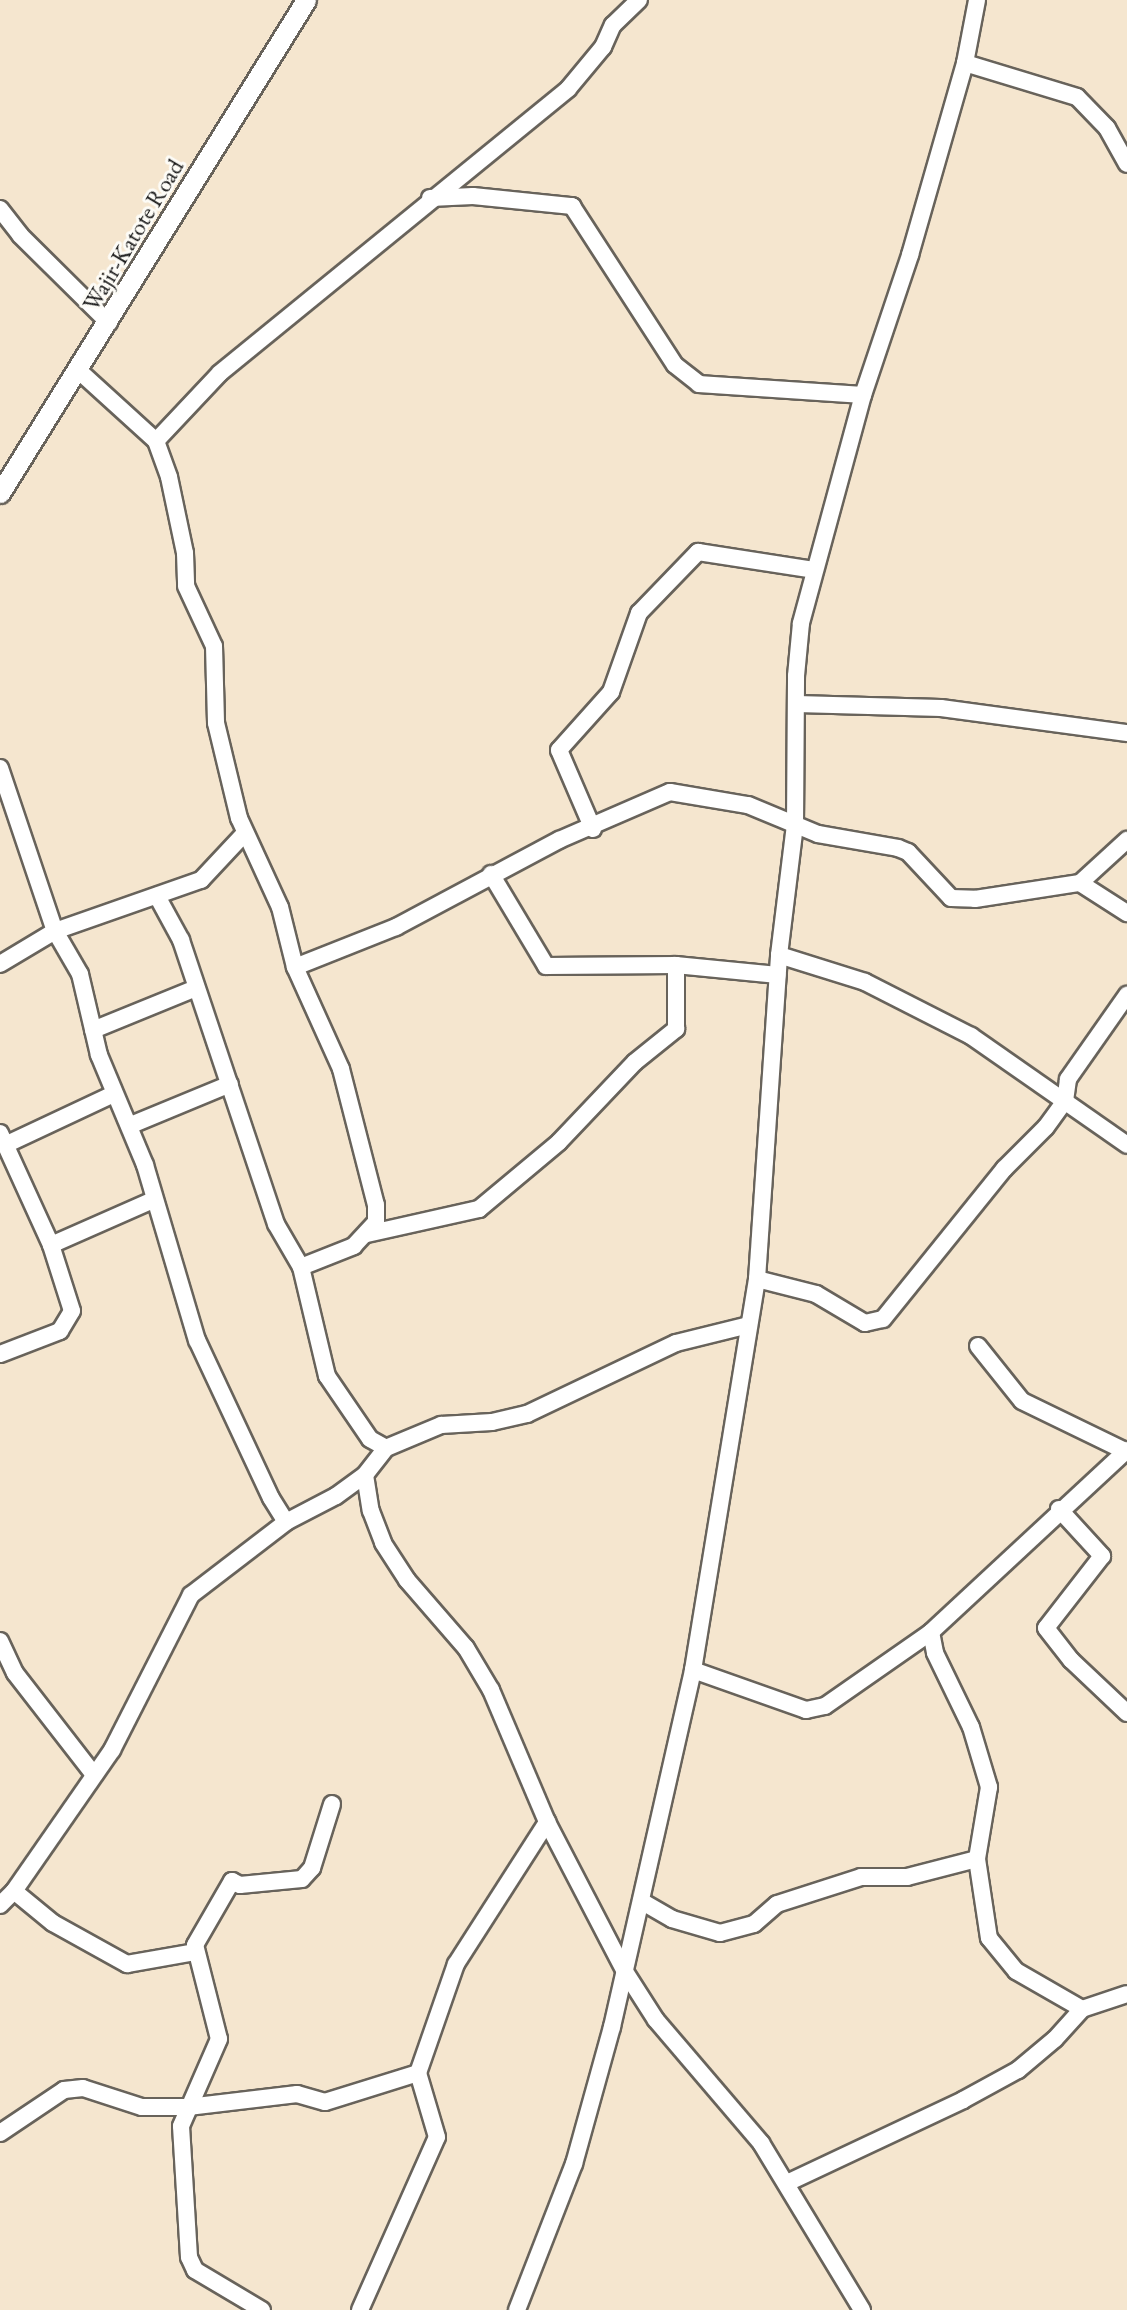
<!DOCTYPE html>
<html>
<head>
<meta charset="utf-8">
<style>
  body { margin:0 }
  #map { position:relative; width:1127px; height:2310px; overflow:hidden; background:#f5e6cf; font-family:"EB Garamond",serif }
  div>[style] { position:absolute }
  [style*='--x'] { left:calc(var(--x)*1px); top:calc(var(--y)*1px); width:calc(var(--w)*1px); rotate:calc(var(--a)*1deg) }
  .roads { filter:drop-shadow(2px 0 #68635b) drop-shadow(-2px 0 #68635b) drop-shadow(0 2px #68635b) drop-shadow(0 -2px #68635b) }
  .minor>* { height:16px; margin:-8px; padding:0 8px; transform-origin:8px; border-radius:8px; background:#fff }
  .tertiary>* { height:19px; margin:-9.5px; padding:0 9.5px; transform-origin:9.5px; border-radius:9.5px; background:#fff }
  span { translate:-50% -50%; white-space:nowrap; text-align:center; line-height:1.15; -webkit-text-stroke:6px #fdfcf7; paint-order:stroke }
  .street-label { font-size:24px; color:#1c1c1c }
</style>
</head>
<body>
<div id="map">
  <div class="roads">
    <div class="minor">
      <i style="--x:965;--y:63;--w:117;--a:16.9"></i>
      <i style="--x:1077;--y:97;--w:43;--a:45.9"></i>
      <i style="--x:1107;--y:128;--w:41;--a:60.9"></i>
      <i style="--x:430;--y:198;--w:43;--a:-2.7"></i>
      <i style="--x:473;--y:196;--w:100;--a:5.8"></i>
      <i style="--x:572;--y:206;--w:189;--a:57.1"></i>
      <i style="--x:675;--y:365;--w:31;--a:38"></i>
      <i style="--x:699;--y:384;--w:164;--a:3.8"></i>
      <i style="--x:0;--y:209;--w:33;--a:52"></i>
      <i style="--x:20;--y:235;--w:125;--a:44.7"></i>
      <i style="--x:78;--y:370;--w:105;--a:42.3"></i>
      <i style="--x:156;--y:441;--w:93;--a:-46.7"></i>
      <i style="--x:220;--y:373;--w:449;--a:-39.2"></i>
      <i style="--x:568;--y:89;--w:55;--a:-50.2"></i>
      <i style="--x:603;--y:47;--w:24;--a:-66"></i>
      <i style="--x:613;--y:25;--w:36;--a:-44"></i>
      <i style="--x:156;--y:441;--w:38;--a:70"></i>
      <i style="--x:169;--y:477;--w:78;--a:78.1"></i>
      <i style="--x:185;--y:553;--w:33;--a:88"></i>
      <i style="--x:186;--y:586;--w:66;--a:65"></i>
      <i style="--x:214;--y:646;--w:77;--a:88.5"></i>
      <i style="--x:216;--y:723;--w:98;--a:76.4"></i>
      <i style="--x:239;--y:818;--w:98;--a:65.3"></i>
      <i style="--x:280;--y:907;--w:62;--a:76"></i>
      <i style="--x:295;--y:967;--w:112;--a:65.7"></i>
      <i style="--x:341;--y:1069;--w:140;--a:75.6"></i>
      <i style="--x:376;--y:1205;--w:17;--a:90"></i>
      <i style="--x:376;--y:1222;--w:33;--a:133"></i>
      <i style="--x:354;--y:1246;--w:57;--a:158.4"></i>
      <i style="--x:797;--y:704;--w:144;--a:1.6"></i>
      <i style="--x:941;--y:708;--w:188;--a:7.7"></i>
      <i style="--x:0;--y:768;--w:172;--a:71.4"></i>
      <i style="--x:55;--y:931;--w:50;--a:59.8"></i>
      <i style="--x:80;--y:974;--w:83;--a:76.8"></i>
      <i style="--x:99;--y:1055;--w:119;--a:67.3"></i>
      <i style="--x:145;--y:1165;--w:183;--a:73.5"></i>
      <i style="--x:197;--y:1340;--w:174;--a:64.9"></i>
      <i style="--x:271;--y:1498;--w:28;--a:58"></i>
      <i style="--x:286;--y:1522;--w:56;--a:-27.5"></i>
      <i style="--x:336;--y:1496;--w:36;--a:-36"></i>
      <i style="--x:593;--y:829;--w:86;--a:-113.3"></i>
      <i style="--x:559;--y:750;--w:78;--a:-48.1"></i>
      <i style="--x:611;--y:692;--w:84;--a:-70.5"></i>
      <i style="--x:639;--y:613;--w:85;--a:-46"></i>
      <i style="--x:698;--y:552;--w:117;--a:8.8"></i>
      <i style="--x:491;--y:874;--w:107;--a:59.1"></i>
      <i style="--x:546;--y:966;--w:130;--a:-0.4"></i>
      <i style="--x:1080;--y:883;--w:64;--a:-42.5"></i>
      <i style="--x:157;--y:896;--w:50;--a:61.4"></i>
      <i style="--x:181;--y:940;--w:299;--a:71.5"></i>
      <i style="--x:276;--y:1224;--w:50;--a:59.8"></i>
      <i style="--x:301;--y:1267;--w:112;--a:76.6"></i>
      <i style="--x:327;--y:1376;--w:76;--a:55.7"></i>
      <i style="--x:370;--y:1439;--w:18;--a:29"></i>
      <i style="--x:386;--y:1448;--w:34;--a:128"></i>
      <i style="--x:365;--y:1475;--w:36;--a:81"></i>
      <i style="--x:371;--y:1511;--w:34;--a:69"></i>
      <i style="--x:383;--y:1543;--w:44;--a:57"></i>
      <i style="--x:407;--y:1580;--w:90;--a:49.1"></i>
      <i style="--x:466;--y:1648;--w:49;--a:59.2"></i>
      <i style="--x:491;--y:1690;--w:143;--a:67"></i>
      <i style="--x:547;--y:1822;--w:167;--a:62.5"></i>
      <i style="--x:624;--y:1970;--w:59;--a:57.4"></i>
      <i style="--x:656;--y:2020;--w:162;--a:49.5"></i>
      <i style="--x:761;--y:2143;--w:195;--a:58.8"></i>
      <i style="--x:779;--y:955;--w:90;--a:17.4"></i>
      <i style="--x:865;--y:982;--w:119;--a:27"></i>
      <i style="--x:971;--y:1036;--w:190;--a:34.9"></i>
      <i style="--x:0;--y:964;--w:64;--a:-31"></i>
      <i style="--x:55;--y:931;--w:155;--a:-19.3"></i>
      <i style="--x:201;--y:880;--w:64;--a:-46.9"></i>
      <i style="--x:295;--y:967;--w:109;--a:-21.6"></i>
      <i style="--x:396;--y:927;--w:185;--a:-28.1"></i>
      <i style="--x:559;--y:840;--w:121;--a:-23.4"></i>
      <i style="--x:670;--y:792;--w:79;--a:9.5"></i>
      <i style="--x:748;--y:805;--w:76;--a:22.5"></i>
      <i style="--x:818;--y:834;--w:81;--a:9.9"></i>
      <i style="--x:898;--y:848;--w:11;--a:22"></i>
      <i style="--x:908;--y:852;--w:63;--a:46.9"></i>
      <i style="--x:951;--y:898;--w:24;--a:2"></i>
      <i style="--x:975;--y:899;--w:106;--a:-8.7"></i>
      <i style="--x:1080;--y:883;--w:56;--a:32.6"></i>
      <i style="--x:93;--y:1030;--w:111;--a:-22.2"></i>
      <i style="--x:131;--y:1125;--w:107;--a:-22.5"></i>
      <i style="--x:0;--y:1133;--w:123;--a:65.5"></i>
      <i style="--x:51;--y:1245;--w:69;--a:72.3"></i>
      <i style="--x:72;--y:1311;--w:23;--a:121"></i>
      <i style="--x:60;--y:1331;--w:64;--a:159"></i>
      <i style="--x:5;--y:1145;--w:120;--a:-25.1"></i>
      <i style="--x:367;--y:1234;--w:115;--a:-12.6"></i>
      <i style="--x:479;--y:1209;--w:104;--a:-39.9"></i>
      <i style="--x:559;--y:1142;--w:110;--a:-46.5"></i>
      <i style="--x:635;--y:1062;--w:53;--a:-38.8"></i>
      <i style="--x:676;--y:1029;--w:64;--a:-90"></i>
      <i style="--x:676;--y:965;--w:102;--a:5.6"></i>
      <i style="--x:51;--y:1245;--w:111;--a:-23.8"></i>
      <i style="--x:757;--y:1279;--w:61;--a:14.3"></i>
      <i style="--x:816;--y:1294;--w:57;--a:30.6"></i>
      <i style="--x:865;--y:1323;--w:18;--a:-13"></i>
      <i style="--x:883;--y:1319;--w:193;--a:-51.1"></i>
      <i style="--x:1004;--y:1169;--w:59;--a:-45"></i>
      <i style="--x:1046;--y:1127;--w:32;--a:-54"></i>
      <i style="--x:1065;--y:1101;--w:22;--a:-82"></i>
      <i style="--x:1068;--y:1079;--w:103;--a:-54.9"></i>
      <i style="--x:978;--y:1346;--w:70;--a:51.3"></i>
      <i style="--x:1022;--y:1401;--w:114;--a:25.9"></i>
      <i style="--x:386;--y:1448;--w:60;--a:-22.7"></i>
      <i style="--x:441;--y:1425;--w:51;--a:-3.4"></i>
      <i style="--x:492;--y:1422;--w:36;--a:-13"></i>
      <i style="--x:527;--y:1414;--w:165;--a:-25.5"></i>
      <i style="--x:676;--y:1343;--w:75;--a:-13.9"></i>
      <i style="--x:1059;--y:1509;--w:64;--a:47.5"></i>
      <i style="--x:1102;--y:1556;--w:91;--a:127.9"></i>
      <i style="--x:1046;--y:1628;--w:41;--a:52"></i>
      <i style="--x:1071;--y:1660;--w:77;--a:43.4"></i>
      <i style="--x:931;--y:1632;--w:21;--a:79"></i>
      <i style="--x:935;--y:1653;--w:82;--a:64.1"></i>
      <i style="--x:971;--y:1727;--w:63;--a:73.3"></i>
      <i style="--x:989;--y:1787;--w:73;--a:99.5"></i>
      <i style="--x:977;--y:1859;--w:80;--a:81.4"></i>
      <i style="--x:989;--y:1938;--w:43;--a:50.7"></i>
      <i style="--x:1016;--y:1971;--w:76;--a:29.9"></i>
      <i style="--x:0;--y:1641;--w:35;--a:65"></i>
      <i style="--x:15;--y:1673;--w:129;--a:52.2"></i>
      <i style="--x:693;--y:1670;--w:120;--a:19.5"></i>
      <i style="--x:806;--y:1710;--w:19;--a:-12"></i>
      <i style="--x:825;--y:1706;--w:129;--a:-34.9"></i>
      <i style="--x:931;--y:1632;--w:267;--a:-42.9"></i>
      <i style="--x:14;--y:1891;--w:50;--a:39.4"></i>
      <i style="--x:53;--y:1923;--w:85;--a:29"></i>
      <i style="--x:127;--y:1964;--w:70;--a:-9.9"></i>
      <i style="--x:641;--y:1901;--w:36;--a:30"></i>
      <i style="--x:672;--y:1919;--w:50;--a:16.3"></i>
      <i style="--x:720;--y:1933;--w:35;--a:-15"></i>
      <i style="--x:754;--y:1924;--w:30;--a:-41"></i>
      <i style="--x:777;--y:1904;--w:88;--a:-17.8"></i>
      <i style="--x:861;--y:1877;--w:46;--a:0"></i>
      <i style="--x:907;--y:1877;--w:72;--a:-14.4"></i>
      <i style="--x:0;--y:1905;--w:20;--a:-45"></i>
      <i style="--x:14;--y:1891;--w:172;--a:-55.2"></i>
      <i style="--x:112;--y:1750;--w:174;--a:-63"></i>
      <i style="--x:191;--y:1595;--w:120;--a:-37.5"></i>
      <i style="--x:0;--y:2133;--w:77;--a:-33.9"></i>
      <i style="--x:64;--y:2090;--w:19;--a:-6"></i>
      <i style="--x:83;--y:2088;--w:62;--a:17.9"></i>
      <i style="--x:142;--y:2107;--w:46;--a:0"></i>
      <i style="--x:188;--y:2107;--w:110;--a:-6.8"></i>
      <i style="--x:297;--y:2094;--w:29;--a:16"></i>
      <i style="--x:325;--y:2102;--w:97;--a:-17.3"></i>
      <i style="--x:418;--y:2073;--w:115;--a:-70.8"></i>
      <i style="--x:456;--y:1964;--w:169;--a:-57.3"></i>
      <i style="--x:787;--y:2183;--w:195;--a:-25.2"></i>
      <i style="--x:963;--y:2100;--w:63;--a:-28.6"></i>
      <i style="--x:1018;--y:2070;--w:48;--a:-40"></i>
      <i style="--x:1055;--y:2039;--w:40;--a:-48"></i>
      <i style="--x:1082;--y:2009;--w:47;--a:-18.4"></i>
      <i style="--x:262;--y:2310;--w:78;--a:-149.2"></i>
      <i style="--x:195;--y:2270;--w:14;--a:-115"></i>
      <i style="--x:189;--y:2257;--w:131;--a:-93.5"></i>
      <i style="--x:181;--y:2126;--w:95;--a:-66.4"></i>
      <i style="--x:219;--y:2039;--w:97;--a:-104.3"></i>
      <i style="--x:195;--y:1945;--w:74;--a:-60"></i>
      <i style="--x:232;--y:1881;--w:9;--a:27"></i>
      <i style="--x:240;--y:1885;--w:62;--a:-5.5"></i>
      <i style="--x:302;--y:1879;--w:15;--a:-48"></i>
      <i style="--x:312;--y:1868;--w:67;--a:-72.6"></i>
      <i style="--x:360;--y:2310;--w:189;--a:-66"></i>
      <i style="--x:437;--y:2137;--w:67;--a:-106.5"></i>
      <i style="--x:517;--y:2310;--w:157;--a:-68.7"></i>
      <i style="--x:574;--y:2164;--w:142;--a:-74.5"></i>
      <i style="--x:612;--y:2027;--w:366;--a:-77.2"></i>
      <i style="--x:693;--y:1670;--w:396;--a:-80.7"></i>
      <i style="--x:757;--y:1279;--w:325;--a:-86.1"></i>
      <i style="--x:779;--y:955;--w:131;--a:-83"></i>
      <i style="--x:795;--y:825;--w:149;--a:-89.6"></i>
      <i style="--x:796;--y:676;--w:53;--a:-84.6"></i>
      <i style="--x:801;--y:623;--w:236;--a:-74.8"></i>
      <i style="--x:863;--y:395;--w:148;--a:-71.4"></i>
      <i style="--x:910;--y:255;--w:200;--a:-74"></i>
      <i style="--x:965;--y:63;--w:64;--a:-79.2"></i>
    </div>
    <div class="tertiary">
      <i style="--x:0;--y:493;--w:580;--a:-58.17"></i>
    </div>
  </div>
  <div class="street-label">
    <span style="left:133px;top:235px;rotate:-59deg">Wajir-Katote Road</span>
  </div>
</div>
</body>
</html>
